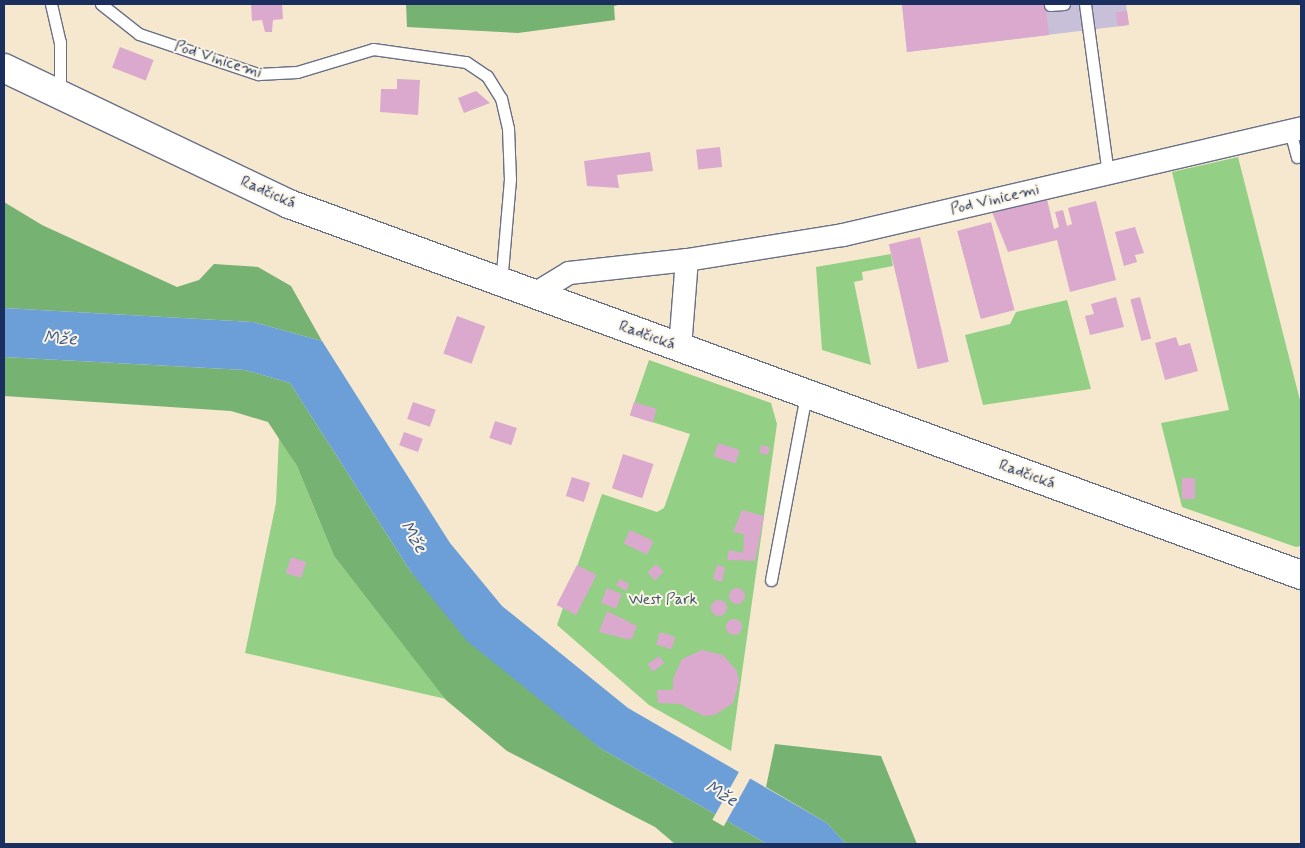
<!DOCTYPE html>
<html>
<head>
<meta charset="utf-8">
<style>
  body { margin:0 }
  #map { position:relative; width:1305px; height:848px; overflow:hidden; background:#f6e8cf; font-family:Mynerve,sans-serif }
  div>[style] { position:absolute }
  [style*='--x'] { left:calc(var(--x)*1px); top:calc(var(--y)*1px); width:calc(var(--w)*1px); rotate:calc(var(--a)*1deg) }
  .industrial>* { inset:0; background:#c8bfd8 }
  .green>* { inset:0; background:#93d085 }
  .forest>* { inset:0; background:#76b272 }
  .water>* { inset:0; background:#6c9fd8 }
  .pier>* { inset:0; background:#f6e8cf; transform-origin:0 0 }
  .building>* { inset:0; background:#daa9cd; transform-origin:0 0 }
  .round { border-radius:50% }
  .roads { filter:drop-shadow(1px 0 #687086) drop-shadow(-1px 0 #687086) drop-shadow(0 1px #687086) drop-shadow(0 -1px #687086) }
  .service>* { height:11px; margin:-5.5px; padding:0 5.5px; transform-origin:5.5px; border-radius:5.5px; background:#fff }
  .minor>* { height:22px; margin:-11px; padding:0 11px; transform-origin:11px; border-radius:11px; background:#fff }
  .tertiary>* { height:28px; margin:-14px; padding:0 14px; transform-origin:14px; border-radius:14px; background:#fff }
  span { translate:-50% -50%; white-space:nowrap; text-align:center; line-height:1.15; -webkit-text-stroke:4px #fcf5e5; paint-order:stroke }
  .street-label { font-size:16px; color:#1b2f5e }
  .park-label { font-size:16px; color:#395768 }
  .water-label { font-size:18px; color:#375689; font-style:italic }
  .frame { position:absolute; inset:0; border:5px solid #1b2f5e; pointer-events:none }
</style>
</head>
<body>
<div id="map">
  <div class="industrial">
    <i style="clip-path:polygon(902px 4px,1126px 4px,1129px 25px,907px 52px)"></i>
  </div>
  <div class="green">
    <i style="clip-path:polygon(1238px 157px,1301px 404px,1301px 546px,1296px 547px,1182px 507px,1161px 423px,1229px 410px,1172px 172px)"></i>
    <i style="clip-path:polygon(891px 254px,893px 266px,862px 272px,863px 280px,854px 282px,871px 365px,822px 350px,816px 267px)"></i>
    <i style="clip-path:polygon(1067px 300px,1091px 389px,983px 405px,965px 335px,1010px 324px,1016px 312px)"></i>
    <i style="clip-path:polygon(649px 360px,771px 403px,777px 424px,731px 751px,649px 705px,557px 625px,602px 494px,657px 512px,664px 508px,690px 434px,630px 415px)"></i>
    <i style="clip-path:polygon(279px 437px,297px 466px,334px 556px,446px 699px,245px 653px,276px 503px)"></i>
  </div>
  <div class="forest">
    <i style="clip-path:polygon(406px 4px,621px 4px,614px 6px,615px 20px,518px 33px,407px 27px)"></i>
    <i style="clip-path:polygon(4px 202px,42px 225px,177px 287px,199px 280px,214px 264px,258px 267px,291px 286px,322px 341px,253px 322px,4px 308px)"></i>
    <i style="clip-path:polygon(4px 357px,245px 370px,290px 383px,411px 572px,600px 748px,767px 844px,675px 844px,655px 827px,507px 751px,446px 700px,334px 556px,297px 466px,268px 422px,231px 411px,4px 396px)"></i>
    <i style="clip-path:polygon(775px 744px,881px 756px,917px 844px,846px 844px,827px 823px,766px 787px)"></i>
  </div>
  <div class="water">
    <i style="clip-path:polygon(4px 308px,253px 322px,322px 341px,450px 543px,502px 606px,628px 708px,827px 823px,846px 844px,767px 844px,600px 748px,467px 641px,411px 572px,290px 383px,245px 370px,4px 357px)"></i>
  </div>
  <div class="pier">
    <i style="left:740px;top:770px;width:13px;height:57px;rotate:29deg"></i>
  </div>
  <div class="building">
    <i style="clip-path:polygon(251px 4px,282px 4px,283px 19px,273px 20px,272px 32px,265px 32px,262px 20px,252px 21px)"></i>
    <i style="clip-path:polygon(902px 4px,1045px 4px,1049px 35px,907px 52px)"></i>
    <i style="left:1127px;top:11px;width:14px;height:11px;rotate:82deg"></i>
    <i style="left:120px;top:47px;width:36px;height:22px;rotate:21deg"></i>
    <i style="clip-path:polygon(397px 79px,420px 80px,418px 115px,380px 112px,381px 89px,397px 89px)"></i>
    <i style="clip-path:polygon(476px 91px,490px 103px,464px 113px,458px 98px)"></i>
    <i style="left:720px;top:147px;width:20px;height:24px;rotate:84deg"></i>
    <i style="clip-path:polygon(650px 152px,653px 171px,617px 175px,619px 188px,587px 186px,584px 161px)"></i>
    <i style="clip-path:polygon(1047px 199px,1054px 229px,1059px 227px,1055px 212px,1063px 210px,1067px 226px,1072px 224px,1068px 208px,1096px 201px,1116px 280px,1070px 292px,1057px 240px,1008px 252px,992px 212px)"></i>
    <i style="left:991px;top:222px;width:91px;height:35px;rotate:75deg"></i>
    <i style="clip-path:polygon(1135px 227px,1144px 253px,1135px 255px,1137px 262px,1124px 266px,1115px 232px)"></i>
    <i style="left:920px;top:237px;width:128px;height:32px;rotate:77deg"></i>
    <i style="clip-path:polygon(1116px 297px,1124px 327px,1090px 335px,1085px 316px,1094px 314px,1091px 304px)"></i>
    <i style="left:1140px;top:297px;width:43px;height:10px;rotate:75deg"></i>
    <i style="left:457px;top:316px;width:30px;height:40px;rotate:20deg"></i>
    <i style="clip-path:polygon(1176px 337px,1179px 346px,1190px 343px,1198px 371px,1165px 380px,1155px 343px)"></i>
    <i style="left:413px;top:402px;width:24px;height:18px;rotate:19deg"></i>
    <i style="left:634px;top:402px;width:24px;height:14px;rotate:17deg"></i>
    <i style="left:495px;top:421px;width:23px;height:18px;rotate:18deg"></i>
    <i style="left:404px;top:432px;width:20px;height:14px;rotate:20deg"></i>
    <i style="left:718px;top:443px;width:23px;height:14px;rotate:18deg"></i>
    <i style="left:761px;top:445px;width:9px;height:8px;rotate:13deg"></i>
    <i style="left:623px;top:454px;width:32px;height:36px;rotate:18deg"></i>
    <i style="left:572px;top:477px;width:19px;height:20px;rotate:18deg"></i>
    <i style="left:1182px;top:478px;width:13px;height:21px"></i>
    <i style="clip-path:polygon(742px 510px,764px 516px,755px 561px,727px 560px,729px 550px,743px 553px,744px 534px,733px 532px)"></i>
    <i style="left:630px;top:530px;width:26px;height:15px;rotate:25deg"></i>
    <i style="left:291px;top:557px;width:16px;height:17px;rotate:18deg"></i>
    <i style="left:656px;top:564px;width:11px;height:12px;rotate:45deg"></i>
    <i style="left:577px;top:565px;width:22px;height:45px;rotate:27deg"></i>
    <i style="clip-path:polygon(717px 565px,725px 567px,722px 582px,713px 579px)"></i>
    <i style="clip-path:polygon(620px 579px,629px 584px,626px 591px,616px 585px)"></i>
    <i style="left:607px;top:588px;width:16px;height:16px;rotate:22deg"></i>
    <i class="round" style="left:729px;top:588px;width:16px;height:16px"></i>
    <i class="round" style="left:711px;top:600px;width:16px;height:16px"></i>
    <i style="clip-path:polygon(607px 611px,637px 626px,631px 640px,599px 632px)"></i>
    <i class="round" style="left:726px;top:619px;width:16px;height:16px"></i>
    <i style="left:660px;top:632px;width:16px;height:13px;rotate:18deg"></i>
    <i style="clip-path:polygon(702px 650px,723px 655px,737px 671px,739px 682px,733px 703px,715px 715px,704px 716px,680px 704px,658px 703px,657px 690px,673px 690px,673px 679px,682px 659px)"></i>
    <i style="left:659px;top:656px;width:9px;height:14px;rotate:54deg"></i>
  </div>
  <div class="roads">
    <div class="service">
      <i style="--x:51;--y:4;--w:39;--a:77"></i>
      <i style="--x:60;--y:42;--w:52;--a:90"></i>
      <i style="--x:101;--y:4;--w:48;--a:38.3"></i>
      <i style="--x:139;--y:34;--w:126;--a:18.6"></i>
      <i style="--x:258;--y:74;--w:39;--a:-3"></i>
      <i style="--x:297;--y:72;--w:79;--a:-16.8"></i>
      <i style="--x:373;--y:49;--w:94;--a:8"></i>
      <i style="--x:466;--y:62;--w:25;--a:34"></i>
      <i style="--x:487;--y:76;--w:26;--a:58"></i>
      <i style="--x:501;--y:98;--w:31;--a:77"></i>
      <i style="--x:508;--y:128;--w:51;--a:87.8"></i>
      <i style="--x:510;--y:179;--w:104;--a:94.9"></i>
      <i style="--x:1085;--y:4;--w:173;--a:82.3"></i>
      <i style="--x:1050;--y:5;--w:14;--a:-4"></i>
      <i style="--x:1290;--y:131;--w:27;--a:75"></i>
      <i style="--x:771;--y:580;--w:189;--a:-79.3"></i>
    </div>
    <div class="minor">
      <i style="--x:533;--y:295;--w:42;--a:-31.4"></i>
      <i style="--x:569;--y:273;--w:119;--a:-6.3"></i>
      <i style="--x:687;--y:260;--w:158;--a:-9.1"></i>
      <i style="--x:843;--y:235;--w:470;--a:-13.1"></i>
      <i style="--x:680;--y:348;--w:88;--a:-85.5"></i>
    </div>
    <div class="tertiary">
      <i style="--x:4;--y:68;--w:316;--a:25.5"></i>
      <i style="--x:289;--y:204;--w:1078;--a:20.13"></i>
    </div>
  </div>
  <div class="street-label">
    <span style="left:218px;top:60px;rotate:18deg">Pod Vinicemi</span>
    <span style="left:268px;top:193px;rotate:24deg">Radčická</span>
    <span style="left:995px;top:200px;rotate:-13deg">Pod Vinicemi</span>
    <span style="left:647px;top:336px;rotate:20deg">Radčická</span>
    <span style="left:1027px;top:475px;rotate:20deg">Radčická</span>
  </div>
  <div class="park-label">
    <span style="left:663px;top:600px">West Park</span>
  </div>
  <div class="water-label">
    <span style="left:60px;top:339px;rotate:3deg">Mže</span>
    <span style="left:413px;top:537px;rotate:58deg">Mže</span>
    <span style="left:721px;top:794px;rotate:30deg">Mže</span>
  </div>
  <div class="frame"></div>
</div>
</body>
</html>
